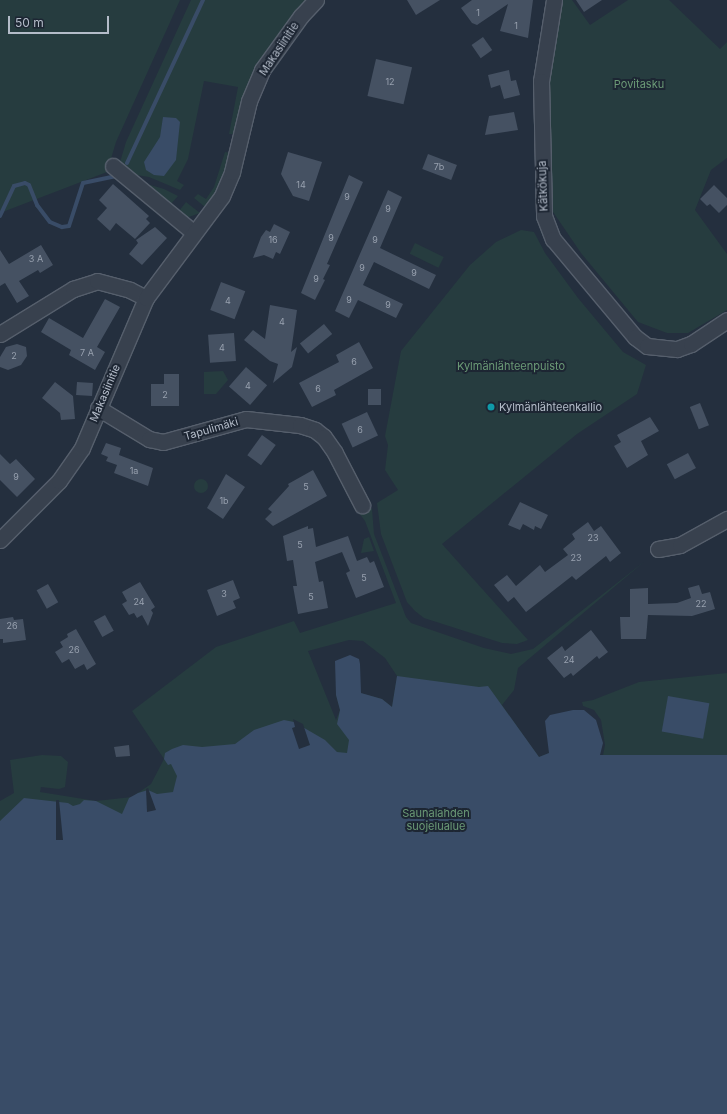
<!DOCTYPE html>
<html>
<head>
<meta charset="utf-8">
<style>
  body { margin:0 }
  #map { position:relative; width:727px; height:1114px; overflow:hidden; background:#242f3e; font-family:Inter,sans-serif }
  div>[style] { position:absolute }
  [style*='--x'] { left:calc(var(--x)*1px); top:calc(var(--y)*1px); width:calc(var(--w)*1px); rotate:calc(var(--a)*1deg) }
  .green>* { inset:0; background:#263c3f; transform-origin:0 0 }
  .round { border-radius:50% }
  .water>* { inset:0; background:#394c67; transform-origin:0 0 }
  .pier>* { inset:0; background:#242f3e }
  .stream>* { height:4px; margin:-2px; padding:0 2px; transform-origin:2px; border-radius:2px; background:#394c67 }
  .building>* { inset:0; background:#455162; transform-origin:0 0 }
  .roads { filter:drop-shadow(1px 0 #565f6c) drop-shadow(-1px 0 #565f6c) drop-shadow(0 1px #565f6c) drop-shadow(0 -1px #565f6c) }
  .street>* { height:15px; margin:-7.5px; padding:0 7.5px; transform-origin:7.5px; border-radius:7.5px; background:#38414e }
  .dots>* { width:11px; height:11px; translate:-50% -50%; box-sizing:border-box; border:2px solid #1d2633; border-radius:50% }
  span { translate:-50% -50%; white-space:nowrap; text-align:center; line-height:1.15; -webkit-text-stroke:4px #1d2633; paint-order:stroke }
  .number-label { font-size:9px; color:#98a1af }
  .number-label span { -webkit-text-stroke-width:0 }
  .street-label { font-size:11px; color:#b4bcc9 }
  .park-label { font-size:11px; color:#6b9a76 }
  .poi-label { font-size:11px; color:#b4bcc9 }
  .left { translate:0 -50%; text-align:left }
  .scale { position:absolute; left:8px; top:16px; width:101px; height:18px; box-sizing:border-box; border:2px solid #b4bcc9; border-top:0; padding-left:5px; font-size:12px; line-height:14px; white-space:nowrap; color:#b4bcc9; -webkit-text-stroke:3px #1d2633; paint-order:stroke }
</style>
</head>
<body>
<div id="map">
  <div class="green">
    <i style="clip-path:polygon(0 0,180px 0,116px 142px,107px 172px,0 213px)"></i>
    <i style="clip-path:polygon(191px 0,307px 0,264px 55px,254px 71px,235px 134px,229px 134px,238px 87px,204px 81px,188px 159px,177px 181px,184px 185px,180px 190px,149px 177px,131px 174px,120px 162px,126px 142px)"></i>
    <i style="clip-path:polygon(562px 0,572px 0,590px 25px,628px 0,669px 0,720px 49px,727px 42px,727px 158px,711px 170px,695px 210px,727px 254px,727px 310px,688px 333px,667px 333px,638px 322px,581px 253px,549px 206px,545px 86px)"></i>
    <i style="clip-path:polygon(225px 152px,230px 153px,231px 157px,219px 187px,205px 207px,194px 198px,198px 194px,206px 199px,214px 187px)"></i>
    <i style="clip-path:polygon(147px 184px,164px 189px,178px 196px,170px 205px)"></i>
    <i style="clip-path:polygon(186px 202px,200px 213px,186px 218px,179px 211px)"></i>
    <i style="clip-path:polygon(521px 230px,534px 232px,545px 253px,578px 298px,623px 352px,646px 365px,637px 394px,577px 434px,442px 544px,528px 640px,517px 644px,502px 643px,424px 618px,415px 611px,407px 602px,381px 534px,377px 503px,398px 490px,385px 470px,388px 445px,385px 436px,401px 351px,470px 265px,496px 242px)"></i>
    <i style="left:415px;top:243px;width:32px;height:12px;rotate:26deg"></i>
    <i style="clip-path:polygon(223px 371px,228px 380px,216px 394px,204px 394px,204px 372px)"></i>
    <i class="round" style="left:194px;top:479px;width:14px;height:14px"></i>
    <i style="clip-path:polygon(evenodd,356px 504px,360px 512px,370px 507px,372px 509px,374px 534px,406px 617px,411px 623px,484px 648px,511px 654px,533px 649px,645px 561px,518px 668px,514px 690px,502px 705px,539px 757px,549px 753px,603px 755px,605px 745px,601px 720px,594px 710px,583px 706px,582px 702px,593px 700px,639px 682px,727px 673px,727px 1013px,0 908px,0 801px,14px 793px,10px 760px,42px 755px,61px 756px,68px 762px,65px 787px,59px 789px,41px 787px,40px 792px,96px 801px,132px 797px,151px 784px,164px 759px,132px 711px,216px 647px,294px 621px,300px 633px,396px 603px,365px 521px,353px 505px,356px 504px,349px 640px,363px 641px,385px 658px,397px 676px,392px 707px,382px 699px,360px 693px,336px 695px,340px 710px,336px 720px,308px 651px,349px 640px)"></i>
    <i style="clip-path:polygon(369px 537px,374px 551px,361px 553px,364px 539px)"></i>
  </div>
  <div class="water">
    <i style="clip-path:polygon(163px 117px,176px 118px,180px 122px,176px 160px,164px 176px,154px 175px,146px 170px,144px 162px,160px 137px)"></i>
    <i style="clip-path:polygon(350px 655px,359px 659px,360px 664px,361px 693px,382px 699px,392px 707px,397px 676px,479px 687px,488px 686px,539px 757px,549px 753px,545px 721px,550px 715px,573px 710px,584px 710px,596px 720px,603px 743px,600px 755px,727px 755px,727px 1114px,0 1114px,0 821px,24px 798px,68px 803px,73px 806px,80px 804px,84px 800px,96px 801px,122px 814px,129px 798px,138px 793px,148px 790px,157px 794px,173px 792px,177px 776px,171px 764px,168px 765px,164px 759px,165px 753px,172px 749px,183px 745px,202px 747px,235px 744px,254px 730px,284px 720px,294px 722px,325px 740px,337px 752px,347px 753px,349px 740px,337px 724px,340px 710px,336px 695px,335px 661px)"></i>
    <i style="left:668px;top:696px;width:42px;height:36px;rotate:10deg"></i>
  </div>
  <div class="pier">
    <i style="clip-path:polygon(293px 719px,303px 724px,310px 745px,299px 749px,292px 728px,295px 727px)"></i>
    <i style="clip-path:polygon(148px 788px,156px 810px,147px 812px,146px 789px)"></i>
    <i style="clip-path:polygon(56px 800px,59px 800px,63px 840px,56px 840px)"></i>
  </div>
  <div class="stream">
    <i style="--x:127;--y:163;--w:180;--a:-65"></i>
    <i style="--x:0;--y:216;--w:33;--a:-65"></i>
    <i style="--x:14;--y:186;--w:11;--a:-15"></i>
    <i style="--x:25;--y:183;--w:4;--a:27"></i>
    <i style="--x:29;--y:185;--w:22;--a:68"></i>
    <i style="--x:37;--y:205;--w:21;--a:53"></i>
    <i style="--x:50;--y:222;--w:13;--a:23"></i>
    <i style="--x:62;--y:227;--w:7;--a:-8"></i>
    <i style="--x:69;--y:226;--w:45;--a:-72"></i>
    <i style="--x:83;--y:183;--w:34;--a:-12"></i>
  </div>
  <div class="building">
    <i style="clip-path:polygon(407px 0,440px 0,416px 15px)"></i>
    <i style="clip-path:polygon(472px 0,533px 0,528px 38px,500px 31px,508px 4px,477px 25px,472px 23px,461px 8px)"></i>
    <i style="clip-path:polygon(576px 0,602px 0,584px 12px)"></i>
    <i style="left:483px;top:37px;width:16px;height:14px;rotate:55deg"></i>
    <i style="left:376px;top:59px;width:37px;height:38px;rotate:13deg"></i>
    <i style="clip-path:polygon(509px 70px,511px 81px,516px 80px,520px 95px,504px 99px,500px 85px,491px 88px,488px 75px)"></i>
    <i style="clip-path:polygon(514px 112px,518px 130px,485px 135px,489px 116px)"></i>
    <i style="clip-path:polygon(288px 152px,322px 162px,309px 201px,293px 196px,281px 174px)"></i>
    <i style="left:428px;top:154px;width:31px;height:16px;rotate:21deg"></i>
    <i style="clip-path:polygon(349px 175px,363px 182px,327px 264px,330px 265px,323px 279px,325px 280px,315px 300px,301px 293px)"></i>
    <i style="clip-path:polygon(113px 184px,149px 216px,146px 219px,150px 223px,135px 239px,116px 223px,110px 231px,97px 219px,107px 208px,99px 200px)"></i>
    <i style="clip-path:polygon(714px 185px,727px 198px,727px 205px,719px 213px,710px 204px,707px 206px,700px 199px)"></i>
    <i style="clip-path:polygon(388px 190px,402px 197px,380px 248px,436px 275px,429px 289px,374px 262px,363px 285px,403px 304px,396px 318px,358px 300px,349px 318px,335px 311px)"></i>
    <i style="clip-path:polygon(274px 224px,290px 232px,280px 254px,276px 252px,273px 259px,264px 255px,253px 258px,261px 237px,266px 230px,270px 232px)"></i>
    <i style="clip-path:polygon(155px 227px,167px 238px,142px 265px,129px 254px,138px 243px,136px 240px)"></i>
    <i style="clip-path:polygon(41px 245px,53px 265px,40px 273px,38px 270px,19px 281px,29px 296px,17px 303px,5px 283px,0 286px,0 250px,9px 264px)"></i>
    <i style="left:221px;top:282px;width:26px;height:30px;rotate:21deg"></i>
    <i style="clip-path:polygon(105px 299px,120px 307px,97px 347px,105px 352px,95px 370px,69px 355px,71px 350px,41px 332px,49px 318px,83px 338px)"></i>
    <i style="clip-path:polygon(270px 305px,297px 310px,291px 352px,297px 347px,292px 367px,273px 383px,278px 364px,270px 361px,244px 340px,253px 330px,265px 339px)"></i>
    <i style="left:324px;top:324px;width:13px;height:31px;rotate:51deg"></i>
    <i style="left:234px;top:333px;width:28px;height:26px;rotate:86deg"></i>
    <i style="clip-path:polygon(359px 342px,373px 368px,334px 390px,336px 395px,312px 407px,299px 383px,339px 362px,336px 355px)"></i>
    <i style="clip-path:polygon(17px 344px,26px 347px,27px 356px,21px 365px,8px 370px,0 367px,0 357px,6px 347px)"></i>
    <i style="left:246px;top:367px;width:28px;height:26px;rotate:41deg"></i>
    <i style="clip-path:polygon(164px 374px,179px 374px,179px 406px,151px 406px,151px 384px,164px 384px)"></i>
    <i style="clip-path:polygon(55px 382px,73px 396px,75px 419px,61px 420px,60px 413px,42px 398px)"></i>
    <i style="left:77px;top:382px;width:16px;height:13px;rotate:4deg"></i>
    <i style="left:368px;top:389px;width:13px;height:16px"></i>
    <i style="left:700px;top:403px;width:24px;height:11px;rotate:68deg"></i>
    <i style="left:367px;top:412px;width:26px;height:28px;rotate:65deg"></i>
    <i style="clip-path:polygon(650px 417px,659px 431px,641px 441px,648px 455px,627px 468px,614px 446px,621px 442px,617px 435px)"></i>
    <i style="left:262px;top:435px;width:17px;height:25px;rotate:36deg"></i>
    <i style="clip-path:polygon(106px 443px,121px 448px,119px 455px,153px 468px,148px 486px,114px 473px,117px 465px,106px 461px,108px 457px,101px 454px)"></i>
    <i style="left:688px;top:453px;width:17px;height:24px;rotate:62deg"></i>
    <i style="clip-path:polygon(0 454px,10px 464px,16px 459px,35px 479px,17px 497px,0 480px)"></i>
    <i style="clip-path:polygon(313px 470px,327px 496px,273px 526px,265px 519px,272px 512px,268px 509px,289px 486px,288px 484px)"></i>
    <i style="clip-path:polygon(226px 474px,245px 487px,223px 519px,207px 508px)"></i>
    <i style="clip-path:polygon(520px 502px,548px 515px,541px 529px,535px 526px,534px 530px,523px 524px,520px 530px,508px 525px)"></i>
    <i style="clip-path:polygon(588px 522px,594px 531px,601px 526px,621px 553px,610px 562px,606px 556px,576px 580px,572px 576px,526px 612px,514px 597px,508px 602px,494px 585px,507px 575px,516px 586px,540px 565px,545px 572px,568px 555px,563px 549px,575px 539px,572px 534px)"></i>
    <i style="clip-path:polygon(308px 526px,308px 529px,313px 528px,316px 547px,348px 536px,357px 561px,367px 557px,370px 563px,374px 561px,384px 587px,356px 598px,346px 573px,350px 571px,342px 552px,315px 562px,319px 582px,323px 581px,328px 608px,298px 614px,293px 586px,297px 586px,293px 560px,287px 561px,283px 536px)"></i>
    <i style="clip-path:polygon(233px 580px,240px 598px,233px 601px,236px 608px,217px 616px,207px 590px)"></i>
    <i style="clip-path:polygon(140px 582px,155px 607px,151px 610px,153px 613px,148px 626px,142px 615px,137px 618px,134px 613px,129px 615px,122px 604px,127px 601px,122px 592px)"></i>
    <i style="left:48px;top:584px;width:21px;height:13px;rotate:61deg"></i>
    <i style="clip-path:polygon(699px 585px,702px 594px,710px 592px,715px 609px,692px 616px,648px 615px,646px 639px,621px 639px,620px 617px,630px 617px,630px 589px,648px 588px,648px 604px,677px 603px,691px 598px,688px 588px)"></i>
    <i style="left:105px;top:615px;width:18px;height:13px;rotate:61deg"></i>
    <i style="clip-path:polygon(13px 617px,14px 620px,23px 619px,26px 640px,3px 643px,3px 639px,0 639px,0 619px)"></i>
    <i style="clip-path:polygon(76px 629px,96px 664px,87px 670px,84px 664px,75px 669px,69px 659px,62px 663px,55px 652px,63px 647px,60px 642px,68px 637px,67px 634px)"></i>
    <i style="clip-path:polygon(591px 630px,608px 652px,599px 659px,597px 656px,573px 676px,571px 673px,564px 678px,547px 658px,562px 646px,565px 651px)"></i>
    <i style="clip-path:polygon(129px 745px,130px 756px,116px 757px,114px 747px)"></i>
  </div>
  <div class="roads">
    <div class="street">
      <i style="--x:554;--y:0;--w:82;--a:99.1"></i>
      <i style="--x:541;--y:81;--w:135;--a:88.7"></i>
      <i style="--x:544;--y:216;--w:25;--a:69"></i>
      <i style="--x:553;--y:239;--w:128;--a:50.1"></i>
      <i style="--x:635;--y:337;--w:15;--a:37"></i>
      <i style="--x:647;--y:346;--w:30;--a:6"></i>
      <i style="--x:677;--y:349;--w:15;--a:-20"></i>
      <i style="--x:691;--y:344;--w:43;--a:-33.7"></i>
      <i style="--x:113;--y:166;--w:104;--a:39.5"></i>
      <i style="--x:0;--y:334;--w:86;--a:-31.7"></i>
      <i style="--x:73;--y:289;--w:25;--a:-18"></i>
      <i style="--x:97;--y:281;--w:34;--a:15"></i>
      <i style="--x:130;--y:290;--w:18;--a:27"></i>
      <i style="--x:98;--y:408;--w:60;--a:31.3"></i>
      <i style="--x:149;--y:439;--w:14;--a:12"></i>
      <i style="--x:163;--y:442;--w:86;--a:-15.5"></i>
      <i style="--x:246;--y:419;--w:54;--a:6.3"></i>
      <i style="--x:300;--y:425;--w:16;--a:18"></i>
      <i style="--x:315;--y:430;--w:11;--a:38"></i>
      <i style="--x:324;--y:437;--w:19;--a:55"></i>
      <i style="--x:335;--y:453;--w:59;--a:62.6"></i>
      <i style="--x:0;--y:540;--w:83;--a:-45"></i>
      <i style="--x:59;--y:481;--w:40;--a:-55.1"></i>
      <i style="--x:82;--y:448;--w:163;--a:-66.9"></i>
      <i style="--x:146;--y:298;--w:127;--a:-53.3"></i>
      <i style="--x:222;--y:196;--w:26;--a:-67"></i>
      <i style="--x:232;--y:172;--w:73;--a:-76.5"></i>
      <i style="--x:249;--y:101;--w:34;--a:-67"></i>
      <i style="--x:262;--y:70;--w:67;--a:-54.2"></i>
      <i style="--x:301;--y:16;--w:22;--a:-47"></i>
      <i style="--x:658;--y:549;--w:22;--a:-10"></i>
      <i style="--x:680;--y:545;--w:54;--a:-29"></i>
    </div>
  </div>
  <div class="dots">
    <i style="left:491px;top:407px;background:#0f9aa8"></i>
  </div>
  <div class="number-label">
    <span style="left:478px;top:13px">1</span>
    <span style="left:516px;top:26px">1</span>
    <span style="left:390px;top:82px">12</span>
    <span style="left:439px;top:167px">7b</span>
    <span style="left:301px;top:185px">14</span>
    <span style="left:347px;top:197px">9</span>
    <span style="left:388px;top:209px">9</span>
    <span style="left:331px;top:238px">9</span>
    <span style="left:273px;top:240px">16</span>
    <span style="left:375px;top:240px">9</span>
    <span style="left:36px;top:259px">3 A</span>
    <span style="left:362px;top:268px">9</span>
    <span style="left:414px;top:273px">9</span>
    <span style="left:316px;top:279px">9</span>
    <span style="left:349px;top:300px">9</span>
    <span style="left:228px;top:301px">4</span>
    <span style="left:388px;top:305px">9</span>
    <span style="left:282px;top:322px">4</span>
    <span style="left:222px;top:348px">4</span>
    <span style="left:87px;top:353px">7 A</span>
    <span style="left:14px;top:356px">2</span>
    <span style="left:354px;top:362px">6</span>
    <span style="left:248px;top:386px">4</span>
    <span style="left:318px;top:389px">6</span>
    <span style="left:165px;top:395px">2</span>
    <span style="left:360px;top:430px">6</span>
    <span style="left:134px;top:471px">1a</span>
    <span style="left:16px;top:477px">9</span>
    <span style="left:306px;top:487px">5</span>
    <span style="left:224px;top:501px">1b</span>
    <span style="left:593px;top:538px">23</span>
    <span style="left:300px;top:545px">5</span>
    <span style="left:576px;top:558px">23</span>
    <span style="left:364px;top:578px">5</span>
    <span style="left:224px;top:594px">3</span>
    <span style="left:311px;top:597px">5</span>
    <span style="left:139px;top:602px">24</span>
    <span style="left:701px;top:604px">22</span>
    <span style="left:12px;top:626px">26</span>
    <span style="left:74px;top:650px">26</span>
    <span style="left:569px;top:660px">24</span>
  </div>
  <div class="street-label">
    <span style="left:279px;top:49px;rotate:-56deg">Makasiinitie</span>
    <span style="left:543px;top:186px;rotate:-92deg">Kätkökuja</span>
    <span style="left:105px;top:393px;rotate:-67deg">Makasiinitie</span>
    <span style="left:211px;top:429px;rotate:-16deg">Tapulimäki</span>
  </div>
  <div class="park-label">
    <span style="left:639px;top:84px">Povitasku</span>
    <span style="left:511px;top:366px">Kylmänlähteenpuisto</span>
    <span style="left:436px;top:820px">Saunalahden<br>suojelualue</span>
  </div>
  <div class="poi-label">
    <span class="left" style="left:499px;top:407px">Kylmänlähteenkallio</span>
  </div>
  <div class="scale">50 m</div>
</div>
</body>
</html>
